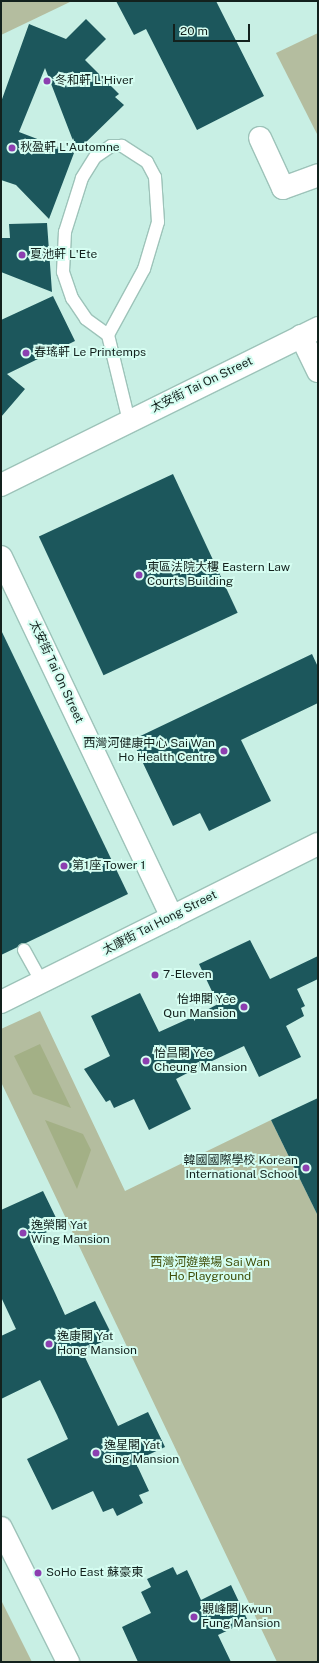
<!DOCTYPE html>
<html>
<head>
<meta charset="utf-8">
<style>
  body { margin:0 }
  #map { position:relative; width:319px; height:1663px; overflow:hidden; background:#c8efe4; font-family:"Public Sans","Noto Sans TC",sans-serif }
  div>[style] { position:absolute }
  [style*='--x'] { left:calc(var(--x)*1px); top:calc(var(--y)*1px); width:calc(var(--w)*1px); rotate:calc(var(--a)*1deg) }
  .green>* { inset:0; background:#b4bd9f }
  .forest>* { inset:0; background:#a3b086 }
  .building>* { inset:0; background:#1c575c; transform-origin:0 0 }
  .roads { filter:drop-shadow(1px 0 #9dc3b9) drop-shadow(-1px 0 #9dc3b9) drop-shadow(0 1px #9dc3b9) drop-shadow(0 -1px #9dc3b9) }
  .lane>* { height:12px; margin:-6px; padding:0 6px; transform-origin:6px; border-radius:6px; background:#fff }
  .street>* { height:22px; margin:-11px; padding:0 11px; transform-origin:11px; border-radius:11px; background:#fff }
  .secondary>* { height:22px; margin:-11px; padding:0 11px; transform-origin:11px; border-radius:11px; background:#fff }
  .dots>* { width:11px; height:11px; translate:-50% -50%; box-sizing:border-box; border:2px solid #d5fdf1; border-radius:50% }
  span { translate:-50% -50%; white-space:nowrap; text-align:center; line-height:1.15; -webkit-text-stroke:4px #d5fdf1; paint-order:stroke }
  .poi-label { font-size:12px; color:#13211d }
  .left { translate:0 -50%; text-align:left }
  .right { translate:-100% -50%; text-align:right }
  .street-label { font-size:12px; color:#13211d }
  .park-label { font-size:12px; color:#3f4d08 }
  .frame { position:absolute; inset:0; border:2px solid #13211d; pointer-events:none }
  .scale { position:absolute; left:173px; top:24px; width:77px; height:18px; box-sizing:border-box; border:2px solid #13211d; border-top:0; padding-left:5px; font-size:12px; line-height:14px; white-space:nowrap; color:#13211d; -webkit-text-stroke:3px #d5fdf1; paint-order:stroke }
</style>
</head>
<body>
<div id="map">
  <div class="green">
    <i style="clip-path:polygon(1px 1px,72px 1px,1px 35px)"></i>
    <i style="clip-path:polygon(318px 33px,318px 136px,276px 53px)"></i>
    <i style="clip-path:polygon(40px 1011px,125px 1191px,271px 1120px,318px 1216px,318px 1662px,277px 1662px,1px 1082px,1px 1029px)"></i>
    <i style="clip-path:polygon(1px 1600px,32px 1662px,1px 1662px)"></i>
  </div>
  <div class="forest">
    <i style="clip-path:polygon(40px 1044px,71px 1108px,33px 1094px,14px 1056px)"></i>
    <i style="clip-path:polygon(45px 1120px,83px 1134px,91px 1150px,77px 1189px)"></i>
  </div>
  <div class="building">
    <i style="clip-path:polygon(116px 1px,216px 1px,264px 96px,197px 130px,146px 29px,134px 35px)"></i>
    <i style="clip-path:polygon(86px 19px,106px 39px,85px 60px,119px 94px,115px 97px,124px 105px,77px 151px,45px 68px,19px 132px,74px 153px,49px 219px,16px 185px,1px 180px,1px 102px,29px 24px,66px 39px)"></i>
    <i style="clip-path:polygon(47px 223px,52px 292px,1px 272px,1px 238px,10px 238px,9px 224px)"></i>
    <i style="clip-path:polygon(53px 296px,75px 341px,7px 374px,25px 389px,1px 417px,1px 320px)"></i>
    <i style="left:173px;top:474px;width:153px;height:148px;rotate:65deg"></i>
    <i style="clip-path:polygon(1px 630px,128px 894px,1px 955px)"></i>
    <i style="clip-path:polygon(312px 654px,318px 667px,318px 703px,241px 740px,271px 801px,209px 831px,200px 813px,173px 826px,132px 740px)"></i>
    <i style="clip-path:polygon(250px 940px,270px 979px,318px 956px,318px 979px,297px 989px,305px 1006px,301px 1008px,304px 1016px,286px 1026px,301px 1057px,259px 1077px,244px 1046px,195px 1069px,176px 1079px,191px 1109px,149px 1130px,134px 1099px,114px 1108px,110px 1100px,106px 1102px,84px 1069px,110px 1056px,91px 1016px,140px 993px,159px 1032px,201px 1013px,218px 1004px,199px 964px)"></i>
    <i style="clip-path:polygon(318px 1098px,318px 1216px,271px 1120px)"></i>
    <i style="clip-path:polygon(43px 1191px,60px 1226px,30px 1240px,55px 1293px,65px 1315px,95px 1301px,113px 1337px,82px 1351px,93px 1374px,118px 1426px,148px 1412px,165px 1447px,135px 1461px,149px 1491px,139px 1495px,143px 1503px,117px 1516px,113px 1508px,103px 1512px,93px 1491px,52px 1510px,27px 1459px,68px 1439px,57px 1415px,40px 1380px,1px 1399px,1px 1336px,16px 1329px,1px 1297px,1px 1210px)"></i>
    <i style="clip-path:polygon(173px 1567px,177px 1575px,187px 1570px,201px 1600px,231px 1585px,248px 1621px,218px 1635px,231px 1662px,138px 1662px,122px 1627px,151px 1613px,141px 1592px,151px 1587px,147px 1579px)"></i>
  </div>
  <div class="roads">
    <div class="lane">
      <i style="--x:108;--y:335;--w:75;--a:-61.4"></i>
      <i style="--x:144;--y:269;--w:49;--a:-73.4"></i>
      <i style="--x:158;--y:222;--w:45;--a:-93.8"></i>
      <i style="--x:155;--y:177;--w:17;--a:-118"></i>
      <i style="--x:147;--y:162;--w:30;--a:-147"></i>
      <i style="--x:122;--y:146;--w:11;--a:180"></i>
      <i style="--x:111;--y:146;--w:19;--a:145"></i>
      <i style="--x:95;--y:157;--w:25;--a:122"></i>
      <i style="--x:82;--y:178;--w:57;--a:107.5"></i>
      <i style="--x:65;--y:232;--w:40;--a:92.9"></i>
      <i style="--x:63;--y:272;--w:28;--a:71"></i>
      <i style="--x:72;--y:298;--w:25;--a:56"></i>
      <i style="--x:86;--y:319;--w:27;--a:36"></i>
      <i style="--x:108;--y:335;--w:89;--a:76.3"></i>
      <i style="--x:24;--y:950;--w:37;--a:61"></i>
    </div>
    <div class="street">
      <i style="--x:260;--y:138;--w:55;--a:65.3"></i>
      <i style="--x:283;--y:188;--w:37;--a:-20"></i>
      <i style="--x:301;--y:336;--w:39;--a:64"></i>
      <i style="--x:1;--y:1002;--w:191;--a:-26.4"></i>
      <i style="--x:1;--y:1528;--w:150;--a:63.4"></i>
    </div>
    <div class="secondary">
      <i style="--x:1;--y:485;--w:354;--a:-26.3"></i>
      <i style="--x:1;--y:557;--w:399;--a:64.6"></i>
      <i style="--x:172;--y:917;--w:163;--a:-26.6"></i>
    </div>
  </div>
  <div class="dots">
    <i style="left:47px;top:81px;background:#8c3fb0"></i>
    <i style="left:12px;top:148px;background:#8c3fb0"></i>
    <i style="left:22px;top:255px;background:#8c3fb0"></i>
    <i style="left:26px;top:353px;background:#8c3fb0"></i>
    <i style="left:139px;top:575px;background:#8c3fb0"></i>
    <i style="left:224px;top:751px;background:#8c3fb0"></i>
    <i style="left:64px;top:866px;background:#8c3fb0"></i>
    <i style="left:155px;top:975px;background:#8c3fb0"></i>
    <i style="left:244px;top:1007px;background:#8c3fb0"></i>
    <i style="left:146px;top:1061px;background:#8c3fb0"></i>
    <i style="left:306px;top:1168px;background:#8c3fb0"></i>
    <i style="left:23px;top:1233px;background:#8c3fb0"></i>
    <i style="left:49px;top:1344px;background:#8c3fb0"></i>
    <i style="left:96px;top:1453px;background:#8c3fb0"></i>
    <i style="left:38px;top:1573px;background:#8c3fb0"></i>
    <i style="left:194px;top:1617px;background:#8c3fb0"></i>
  </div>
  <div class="poi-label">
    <span class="left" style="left:55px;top:81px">冬和軒 L'Hiver</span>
    <span class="left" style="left:20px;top:148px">秋盈軒 L'Automne</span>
    <span class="left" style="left:30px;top:255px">夏池軒 L'Ete</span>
    <span class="left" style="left:34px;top:353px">春瑤軒 Le Printemps</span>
    <span class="left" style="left:147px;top:575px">東區法院大樓 Eastern Law<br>Courts Building</span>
    <span class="right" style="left:215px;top:751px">西灣河健康中心 Sai Wan<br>Ho Health Centre</span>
    <span class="left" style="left:72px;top:866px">第1座 Tower 1</span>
    <span class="left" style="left:163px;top:975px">7-Eleven</span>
    <span class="right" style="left:236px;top:1007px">怡坤閣 Yee<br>Qun Mansion</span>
    <span class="left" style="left:154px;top:1061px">怡昌閣 Yee<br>Cheung Mansion</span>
    <span class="right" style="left:298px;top:1168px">韓國國際學校 Korean<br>International School</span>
    <span class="left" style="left:31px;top:1233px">逸榮閣 Yat<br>Wing Mansion</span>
    <span class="left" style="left:57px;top:1344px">逸康閣 Yat<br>Hong Mansion</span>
    <span class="left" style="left:104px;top:1453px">逸星閣 Yat<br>Sing Mansion</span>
    <span class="left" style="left:46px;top:1573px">SoHo East 蘇豪東</span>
    <span class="left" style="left:202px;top:1617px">觀峰閣 Kwun<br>Fung Mansion</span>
  </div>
  <div class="street-label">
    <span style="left:202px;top:385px;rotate:-26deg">太安街 Tai On Street</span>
    <span style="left:56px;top:672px;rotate:65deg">太安街 Tai On Street</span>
    <span style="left:160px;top:923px;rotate:-27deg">太康街 Tai Hong Street</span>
  </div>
  <div class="park-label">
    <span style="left:210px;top:1270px">西灣河遊樂場 Sai Wan<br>Ho Playground</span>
  </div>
  <div class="frame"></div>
  <div class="scale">20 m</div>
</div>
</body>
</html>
